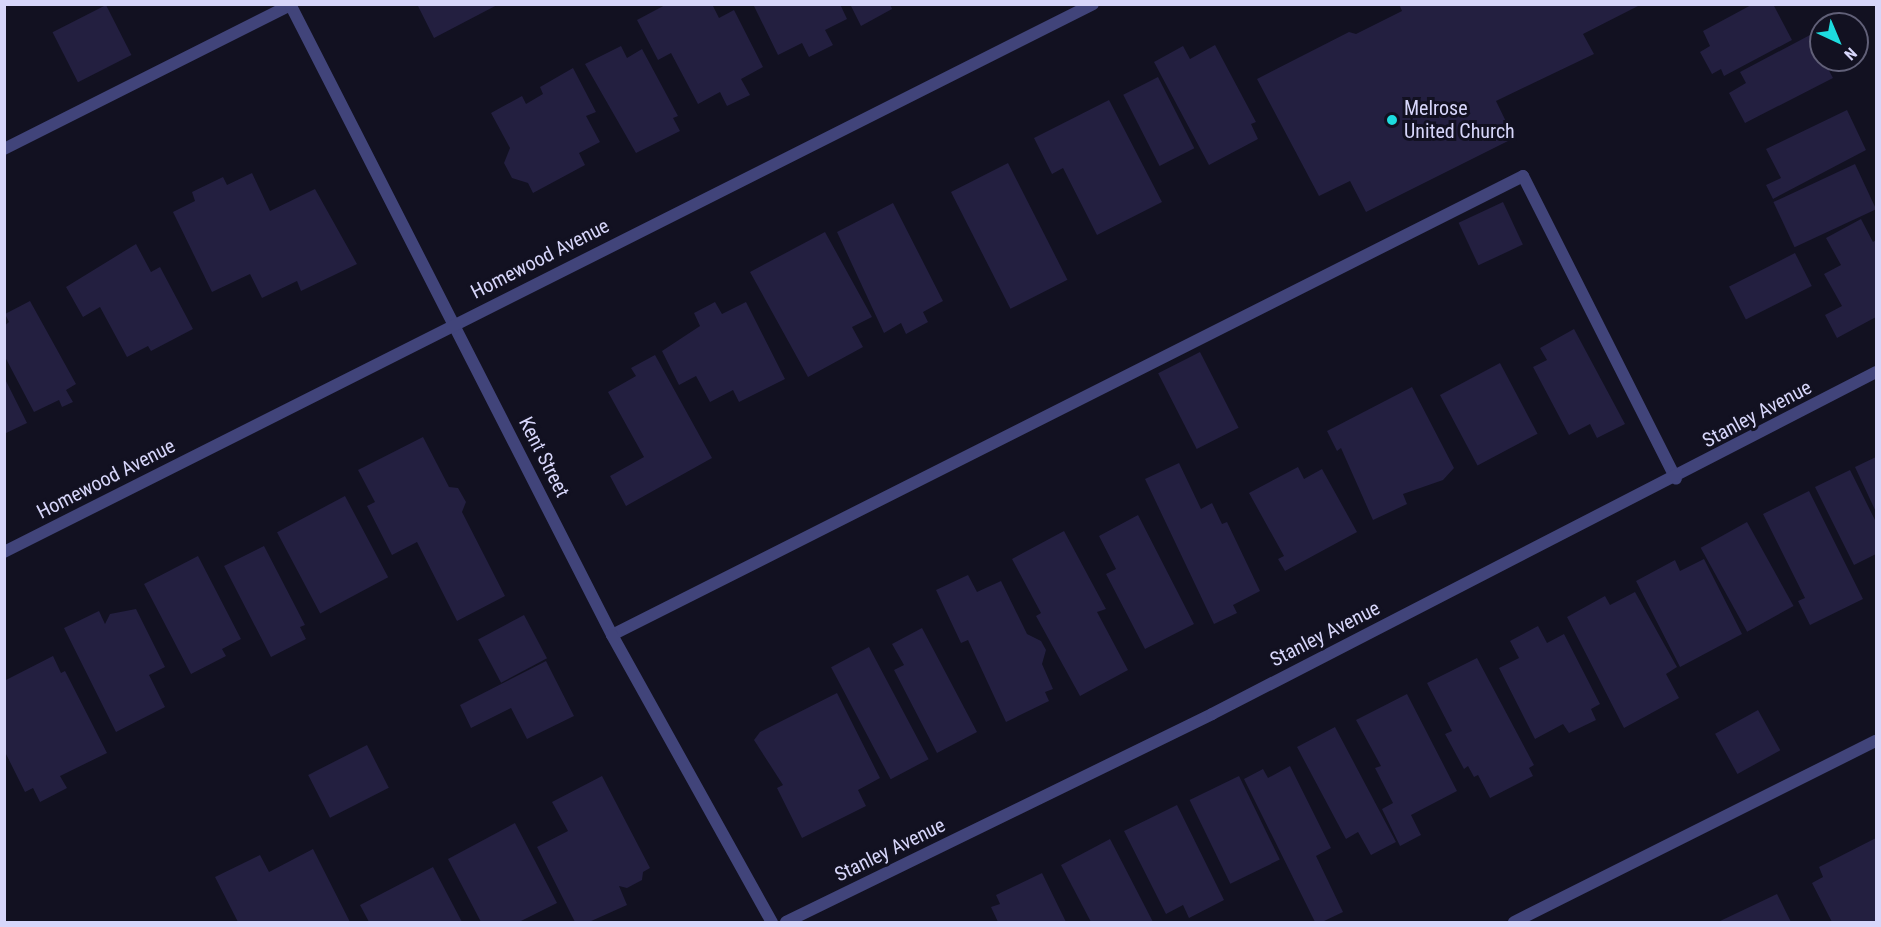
<!DOCTYPE html>
<html>
<head>
<meta charset="utf-8">
<style>
  body { margin:0 }
  #map { position:relative; width:1881px; height:927px; overflow:hidden; background:#121121; font-family:"Roboto Condensed",sans-serif }
  div>[style] { position:absolute }
  [style*='--x'] { left:calc(var(--x)*1px); top:calc(var(--y)*1px); width:calc(var(--w)*1px); rotate:calc(var(--a)*1deg) }
  .building>* { inset:0; background:#231f40; transform-origin:0 0 }
  .service>* { height:12px; margin:-6px; padding:0 6px; transform-origin:6px; border-radius:6px; background:#41447a }
  .minor>* { height:12px; margin:-6px; padding:0 6px; transform-origin:6px; border-radius:6px; background:#41447a }
  .dots>* { width:16px; height:16px; translate:-50% -50%; box-sizing:border-box; border:3px solid #121121; border-radius:50% }
  span { translate:-50% -50%; white-space:nowrap; text-align:center; line-height:1.15; -webkit-text-stroke:6px #121121; paint-order:stroke }
  .poi-label { font-size:20px; color:#d7d6fa }
  .left { translate:0 -50%; text-align:left }
  .street-label { font-size:20px; color:#d7d6fa }
  .frame { position:absolute; inset:0; border:6px solid #d7d6fa; pointer-events:none }
  .north { position:absolute; left:1809px; top:12px; width:60px; height:60px; box-sizing:border-box; background:#121121; border:2px solid #616078; border-radius:50%; rotate:136deg; font-size:16px; font-weight:700; line-height:24px; text-align:center; color:#d7d6fa }
  .north::after { content:''; display:block; margin:auto; width:21px; height:27px; background:#1ddcdf; clip-path:polygon(50% 0,100% 100%,50% 72%,0 100%) }
</style>
</head>
<body>
<div id="map">
  <div class="building">
    <i style="clip-path:polygon(417px 4px,499px 4px,434px 38px)"></i>
    <i style="clip-path:polygon(667px 4px,712px 4px,719px 18px,734px 10px,763px 67px,741px 79px,750px 95px,727px 106px,720px 92px,698px 104px,671px 53px,658px 60px,637px 20px)"></i>
    <i style="clip-path:polygon(753px 4px,840px 4px,847px 19px,825px 30px,833px 45px,809px 57px,802px 43px,778px 55px)"></i>
    <i style="clip-path:polygon(850px 4px,890px 4px,892px 9px,861px 26px)"></i>
    <i style="clip-path:polygon(1399px 4px,1642px 4px,1583px 34px,1594px 54px,1496px 101px,1514px 138px,1366px 212px,1350px 181px,1319px 196px,1257px 79px,1349px 32px,1356px 34px,1402px 11px)"></i>
    <i style="clip-path:polygon(1753px 4px,1773px 4px,1792px 40px,1724px 76px,1721px 69px,1712px 74px,1700px 52px,1710px 46px,1703px 31px)"></i>
    <i style="left:106px;top:5px;width:56px;height:60px;rotate:63deg"></i>
    <i style="clip-path:polygon(1810px 35px,1833px 78px,1745px 123px,1729px 93px,1746px 83px,1740px 72px)"></i>
    <i style="clip-path:polygon(1215px 45px,1256px 122px,1251px 124px,1258px 139px,1209px 165px,1154px 62px,1183px 46px,1190px 59px)"></i>
    <i style="clip-path:polygon(621px 46px,627px 58px,642px 49px,678px 116px,673px 118px,680px 131px,636px 153px,585px 64px)"></i>
    <i style="clip-path:polygon(573px 68px,596px 112px,586px 116px,600px 142px,579px 153px,585px 165px,533px 193px,528px 183px,512px 178px,504px 163px,510px 148px,491px 113px,522px 96px,526px 104px,543px 94px,540px 87px)"></i>
    <i style="left:1158px;top:77px;width:80px;height:39px;rotate:63deg"></i>
    <i style="clip-path:polygon(1109px 100px,1162px 202px,1097px 235px,1063px 168px,1052px 174px,1034px 138px)"></i>
    <i style="clip-path:polygon(1847px 110px,1866px 150px,1773px 199px,1766px 185px,1781px 178px,1766px 149px)"></i>
    <i style="left:1008px;top:163px;width:131px;height:64px;rotate:63deg"></i>
    <i style="left:1855px;top:164px;width:50px;height:90px;rotate:65deg"></i>
    <i style="clip-path:polygon(252px 173px,270px 211px,315px 189px,357px 264px,301px 291px,297px 281px,262px 298px,250px 274px,212px 292px,173px 212px,195px 201px,192px 192px,223px 177px,227px 185px)"></i>
    <i style="left:1503px;top:202px;width:47px;height:49px;rotate:65deg"></i>
    <i style="clip-path:polygon(893px 203px,943px 301px,923px 312px,928px 322px,906px 334px,901px 323px,884px 333px,837px 232px)"></i>
    <i style="clip-path:polygon(1861px 219px,1873px 242px,1876px 240px,1876px 317px,1837px 338px,1825px 315px,1842px 306px,1824px 274px,1841px 265px,1826px 238px)"></i>
    <i style="clip-path:polygon(825px 232px,872px 317px,852px 327px,863px 347px,808px 377px,750px 272px)"></i>
    <i style="clip-path:polygon(136px 244px,151px 272px,160px 267px,193px 329px,151px 351px,148px 346px,127px 357px,100px 307px,83px 317px,66px 287px)"></i>
    <i style="left:1795px;top:253px;width:37px;height:74px;rotate:63deg"></i>
    <i style="clip-path:polygon(30px 301px,76px 384px,66px 390px,73px 402px,62px 407px,59px 400px,34px 412px,4px 355px,4px 326px,9px 322px,5px 314px)"></i>
    <i style="clip-path:polygon(715px 302px,722px 314px,746px 302px,785px 379px,739px 402px,733px 390px,710px 402px,696px 376px,679px 385px,662px 351px,700px 326px,694px 313px)"></i>
    <i style="clip-path:polygon(1574px 329px,1625px 424px,1597px 438px,1590px 424px,1569px 435px,1533px 367px,1547px 360px,1540px 348px)"></i>
    <i style="left:1200px;top:352px;width:85px;height:47px;rotate:63deg"></i>
    <i style="clip-path:polygon(655px 355px,712px 458px,626px 506px,610px 476px,644px 457px,608px 392px,636px 376px,631px 368px)"></i>
    <i style="left:1500px;top:363px;width:80px;height:68px;rotate:62deg"></i>
    <i style="clip-path:polygon(4px 377px,27px 423px,4px 434px)"></i>
    <i style="clip-path:polygon(1412px 387px,1454px 468px,1443px 480px,1403px 494px,1407px 504px,1373px 520px,1341px 448px,1337px 451px,1327px 431px)"></i>
    <i style="clip-path:polygon(423px 437px,449px 487px,458px 488px,466px 502px,462px 512px,505px 596px,457px 621px,417px 542px,392px 555px,367px 506px,375px 502px,358px 470px)"></i>
    <i style="clip-path:polygon(1876px 457px,1876px 512px,1855px 467px)"></i>
    <i style="clip-path:polygon(1179px 463px,1201px 509px,1212px 503px,1222px 524px,1227px 522px,1260px 591px,1233px 605px,1237px 613px,1214px 624px,1145px 479px)"></i>
    <i style="clip-path:polygon(1298px 467px,1304px 479px,1322px 469px,1357px 532px,1285px 571px,1278px 559px,1284px 556px,1249px 493px)"></i>
    <i style="clip-path:polygon(1850px 470px,1876px 522px,1876px 554px,1854px 565px,1815px 487px)"></i>
    <i style="clip-path:polygon(1809px 491px,1863px 599px,1810px 625px,1798px 601px,1805px 598px,1763px 514px)"></i>
    <i style="left:345px;top:496px;width:92px;height:77px;rotate:62deg"></i>
    <i style="clip-path:polygon(1138px 515px,1194px 624px,1145px 649px,1106px 574px,1116px 569px,1099px 536px)"></i>
    <i style="left:1747px;top:522px;width:96px;height:53px;rotate:61deg"></i>
    <i style="clip-path:polygon(1064px 531px,1106px 609px,1097px 612px,1128px 670px,1080px 696px,1036px 616px,1041px 613px,1012px 559px)"></i>
    <i style="clip-path:polygon(264px 546px,305px 625px,300px 627px,306px 639px,271px 657px,224px 566px)"></i>
    <i style="clip-path:polygon(198px 556px,241px 639px,222px 649px,226px 656px,191px 674px,144px 584px)"></i>
    <i style="clip-path:polygon(1704px 559px,1742px 634px,1680px 667px,1636px 581px,1675px 560px,1680px 571px)"></i>
    <i style="clip-path:polygon(968px 575px,977px 592px,1001px 581px,1027px 634px,1041px 641px,1046px 650px,1042px 664px,1053px 689px,1045px 692px,1049px 701px,1006px 722px,968px 640px,961px 643px,936px 590px)"></i>
    <i style="clip-path:polygon(1635px 592px,1677px 667px,1666px 674px,1679px 698px,1624px 728px,1567px 617px,1605px 596px,1610px 605px)"></i>
    <i style="clip-path:polygon(136px 609px,165px 667px,149px 675px,165px 707px,116px 732px,64px 628px,99px 611px,105px 624px,110px 614px)"></i>
    <i style="left:524px;top:615px;width:49px;height:52px;rotate:62deg"></i>
    <i style="clip-path:polygon(1538px 626px,1547px 643px,1564px 634px,1600px 704px,1591px 709px,1596px 720px,1569px 733px,1563px 724px,1535px 739px,1499px 668px,1519px 658px,1510px 641px)"></i>
    <i style="clip-path:polygon(922px 628px,977px 732px,937px 753px,894px 670px,904px 665px,892px 644px)"></i>
    <i style="left:869px;top:647px;width:127px;height:43px;rotate:62deg"></i>
    <i style="clip-path:polygon(53px 656px,61px 673px,65px 671px,107px 753px,60px 776px,67px 788px,40px 802px,33px 788px,25px 792px,4px 750px,4px 681px)"></i>
    <i style="clip-path:polygon(1477px 658px,1534px 765px,1529px 768px,1533px 776px,1490px 798px,1478px 775px,1474px 777px,1468px 766px,1464px 769px,1445px 734px,1452px 731px,1427px 683px)"></i>
    <i style="clip-path:polygon(546px 661px,574px 716px,527px 739px,511px 708px,471px 728px,460px 705px)"></i>
    <i style="clip-path:polygon(837px 693px,880px 778px,858px 790px,866px 806px,802px 838px,777px 788px,783px 785px,754px 740px,760px 732px)"></i>
    <i style="clip-path:polygon(1407px 694px,1457px 791px,1411px 815px,1421px 835px,1400px 846px,1382px 809px,1393px 803px,1375px 768px,1381px 766px,1356px 720px)"></i>
    <i style="left:1758px;top:710px;width:46px;height:49px;rotate:61deg"></i>
    <i style="clip-path:polygon(1335px 727px,1396px 842px,1371px 855px,1358px 832px,1346px 839px,1297px 747px)"></i>
    <i style="left:367px;top:745px;width:48px;height:66px;rotate:63deg"></i>
    <i style="clip-path:polygon(1290px 766px,1331px 848px,1316px 856px,1343px 912px,1322px 922px,1315px 922px,1244px 779px,1263px 769px,1268px 778px)"></i>
    <i style="clip-path:polygon(602px 776px,650px 868px,643px 872px,642px 880px,627px 888px,619px 886px,627px 905px,589px 922px,575px 922px,537px 847px,568px 831px,552px 802px)"></i>
    <i style="left:1239px;top:776px;width:93px;height:55px;rotate:64deg"></i>
    <i style="clip-path:polygon(1177px 805px,1224px 900px,1189px 918px,1183px 905px,1166px 914px,1124px 831px)"></i>
    <i style="clip-path:polygon(515px 823px,557px 903px,519px 922px,481px 922px,448px 859px)"></i>
    <i style="clip-path:polygon(1876px 838px,1876px 922px,1832px 922px,1812px 883px,1823px 877px,1819px 867px)"></i>
    <i style="clip-path:polygon(1110px 839px,1153px 922px,1091px 922px,1061px 865px)"></i>
    <i style="clip-path:polygon(313px 849px,350px 922px,238px 922px,215px 877px,260px 855px,269px 872px)"></i>
    <i style="clip-path:polygon(433px 867px,462px 922px,369px 922px,360px 905px)"></i>
    <i style="clip-path:polygon(1042px 873px,1066px 922px,998px 922px,991px 907px,1000px 904px,996px 895px)"></i>
    <i style="clip-path:polygon(1777px 894px,1791px 922px,1718px 922px)"></i>
  </div>
  <div class="service">
    <i style="--x:4;--y:149;--w:322;--a:-26.7"></i>
    <i style="--x:612;--y:635;--w:1020;--a:-26.74"></i>
    <i style="--x:1523;--y:176;--w:339;--a:63.2"></i>
    <i style="--x:1514;--y:922;--w:405;--a:-26.6"></i>
  </div>
  <div class="minor">
    <i style="--x:290;--y:4;--w:708;--a:62.96"></i>
    <i style="--x:612;--y:635;--w:329;--a:60.9"></i>
    <i style="--x:4;--y:552;--w:1219;--a:-26.71"></i>
    <i style="--x:786;--y:922;--w:474;--a:-26"></i>
    <i style="--x:1212;--y:714;--w:747;--a:-27.25"></i>
  </div>
  <div class="dots">
    <i style="left:1392px;top:120px;background:#1ddcdf"></i>
  </div>
  <div class="poi-label">
    <span class="left" style="left:1404px;top:120px">Melrose<br>United Church</span>
  </div>
  <div class="street-label">
    <span style="left:540px;top:259px;rotate:-27deg">Homewood Avenue</span>
    <span style="left:1757px;top:414px;rotate:-28deg">Stanley Avenue</span>
    <span style="left:544px;top:457px;rotate:63deg">Kent Street</span>
    <span style="left:106px;top:479px;rotate:-27deg">Homewood Avenue</span>
    <span style="left:1325px;top:634px;rotate:-27deg">Stanley Avenue</span>
    <span style="left:890px;top:850px;rotate:-26deg">Stanley Avenue</span>
  </div>
  <div class="frame"></div>
  <div class="north">N</div>
</div>
</body>
</html>
